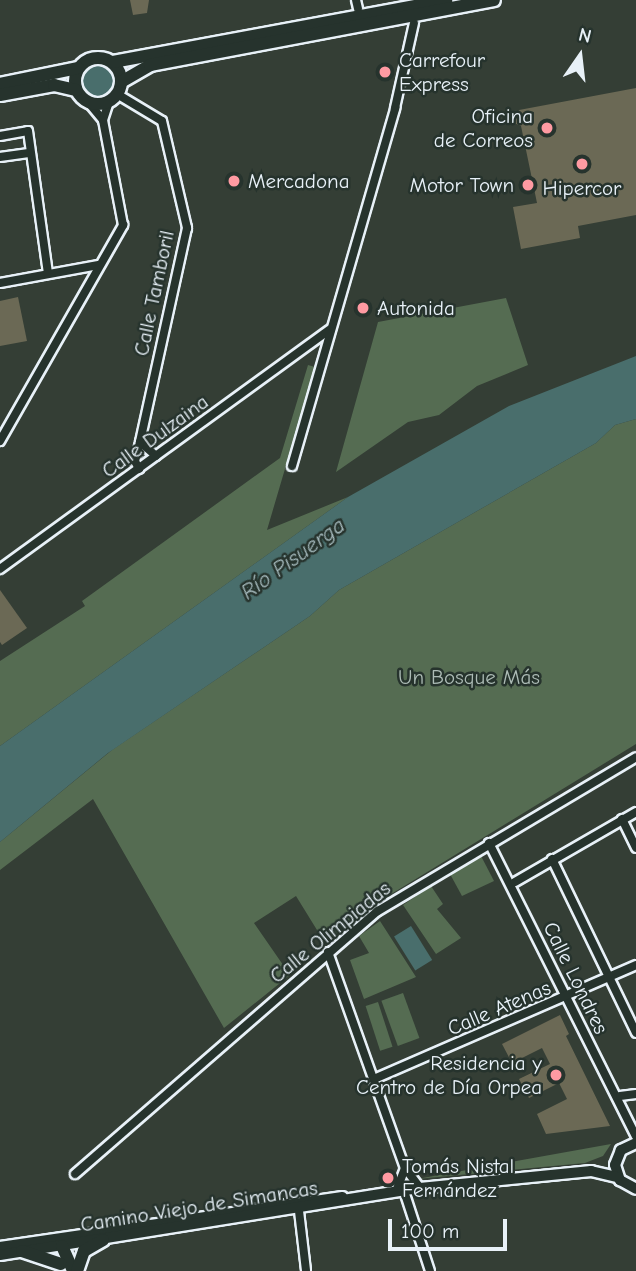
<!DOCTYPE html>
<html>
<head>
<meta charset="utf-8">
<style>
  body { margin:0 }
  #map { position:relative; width:636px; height:1271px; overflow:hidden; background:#343e35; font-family:"Comic Neue",sans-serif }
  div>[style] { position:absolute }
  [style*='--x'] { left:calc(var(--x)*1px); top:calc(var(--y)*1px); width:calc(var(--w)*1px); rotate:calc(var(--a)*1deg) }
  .green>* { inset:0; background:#556c52; transform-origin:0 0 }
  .water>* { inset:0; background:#496e6c; transform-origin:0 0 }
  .round { border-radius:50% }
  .building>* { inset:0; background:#6b6955 }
  .roads { filter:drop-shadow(2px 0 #e8f1f8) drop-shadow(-2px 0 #e8f1f8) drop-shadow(0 2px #e8f1f8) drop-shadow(0 -2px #e8f1f8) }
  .minor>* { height:8px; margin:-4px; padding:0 4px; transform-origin:4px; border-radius:4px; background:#26332d }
  .major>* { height:10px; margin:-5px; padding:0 5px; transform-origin:5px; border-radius:5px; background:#26332d }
  .highway>* { height:12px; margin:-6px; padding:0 6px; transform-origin:6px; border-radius:6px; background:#26332d }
  .highway>.ring { margin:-6px; padding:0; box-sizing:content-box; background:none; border:12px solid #26332d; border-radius:50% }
  .dots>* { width:19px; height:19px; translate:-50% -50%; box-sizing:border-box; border:4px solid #26332d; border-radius:50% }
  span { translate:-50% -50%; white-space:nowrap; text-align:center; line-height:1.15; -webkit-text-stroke:5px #26332d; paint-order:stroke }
  .poi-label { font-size:21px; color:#e8f1f8 }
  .left { translate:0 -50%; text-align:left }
  .right { translate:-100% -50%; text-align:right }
  .street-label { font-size:21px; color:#e8f1f8 }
  .park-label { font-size:21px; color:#adbcb6 }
  .water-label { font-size:23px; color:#a8bdc0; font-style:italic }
  .north { position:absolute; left:545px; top:21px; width:70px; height:70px; -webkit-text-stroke:5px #26332d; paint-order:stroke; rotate:14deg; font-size:19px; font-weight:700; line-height:28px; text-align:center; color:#e8f1f8 }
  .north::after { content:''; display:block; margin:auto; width:24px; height:32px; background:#e8f1f8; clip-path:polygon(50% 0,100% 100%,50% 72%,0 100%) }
  .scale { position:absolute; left:388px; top:1219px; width:119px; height:32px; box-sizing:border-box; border:4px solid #e8f1f8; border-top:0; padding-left:9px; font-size:21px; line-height:24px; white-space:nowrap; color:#e8f1f8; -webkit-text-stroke:5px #26332d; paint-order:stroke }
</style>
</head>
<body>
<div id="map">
  <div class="green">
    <i style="clip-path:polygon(506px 298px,528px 365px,477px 386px,439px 415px,408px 422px,336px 472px,378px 322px)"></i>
    <i style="clip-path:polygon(308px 365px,315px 367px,267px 530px,348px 497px,0 746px,0 661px,85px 606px,82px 601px,280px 458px)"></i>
    <i style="clip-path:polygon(636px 419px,636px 744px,375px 904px,325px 943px,296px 896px,254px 923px,290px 975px,224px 1028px,93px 799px,0 870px,0 842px,112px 750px,310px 616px,339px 590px,596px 443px,615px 425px)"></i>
    <i style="clip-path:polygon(480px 854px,494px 881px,462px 896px,450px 874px)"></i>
    <i style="clip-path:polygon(431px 886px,443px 904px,437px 909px,461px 938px,436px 954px,403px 905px)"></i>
    <i style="clip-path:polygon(380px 921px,416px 977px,364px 999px,350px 960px,369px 953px,359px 936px)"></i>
    <i style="left:403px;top:993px;width:48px;height:23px;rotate:70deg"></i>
    <i style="left:378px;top:1002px;width:47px;height:13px;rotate:72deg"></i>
    <i style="clip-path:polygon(611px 1144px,603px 1156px,585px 1163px,417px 1179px)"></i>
  </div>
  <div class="water">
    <i class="round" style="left:82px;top:66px;width:32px;height:32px"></i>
    <i style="clip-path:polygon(636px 356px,636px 419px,615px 425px,596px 443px,339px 590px,310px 616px,108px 753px,0 842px,0 746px,348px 497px,509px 406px)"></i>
    <i style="left:411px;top:926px;width:40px;height:20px;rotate:58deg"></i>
  </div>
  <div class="building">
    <i style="clip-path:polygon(130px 0,149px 0,147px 13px,133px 15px)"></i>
    <i style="clip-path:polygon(636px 88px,636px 215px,578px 226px,580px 238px,521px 249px,513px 207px,537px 203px,521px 126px,514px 123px,519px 110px)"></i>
    <i style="clip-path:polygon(18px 297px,27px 341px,0 346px,0 301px)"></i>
    <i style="clip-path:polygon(0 590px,27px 628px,2px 645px,0 642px)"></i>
    <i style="clip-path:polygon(560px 1015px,569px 1034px,566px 1036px,610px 1126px,546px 1134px,537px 1114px,567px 1099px,559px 1083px,529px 1098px,519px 1079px,550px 1064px,542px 1048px,512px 1063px,502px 1044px)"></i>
  </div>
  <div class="roads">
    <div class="minor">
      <i style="--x:356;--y:0;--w:9;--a:77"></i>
      <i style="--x:117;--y:94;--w:52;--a:31"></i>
      <i style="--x:162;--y:121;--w:110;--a:76.8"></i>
      <i style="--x:187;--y:228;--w:219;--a:102.4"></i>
      <i style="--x:140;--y:442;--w:21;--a:41"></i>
      <i style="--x:88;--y:102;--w:23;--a:50"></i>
      <i style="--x:0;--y:136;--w:28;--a:-10"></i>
      <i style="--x:28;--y:131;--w:144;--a:82"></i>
      <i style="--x:0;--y:157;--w:29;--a:-8"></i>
      <i style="--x:0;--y:283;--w:100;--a:-10.4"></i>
      <i style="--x:0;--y:441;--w:249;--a:-60.3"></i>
      <i style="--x:123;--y:225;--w:107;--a:-100.8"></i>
      <i style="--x:103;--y:120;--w:20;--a:-72"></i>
      <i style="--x:292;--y:466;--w:373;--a:-73.9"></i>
      <i style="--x:395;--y:108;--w:87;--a:-77.4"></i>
      <i style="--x:139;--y:469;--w:9;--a:-117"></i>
      <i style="--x:135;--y:461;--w:20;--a:-75"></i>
      <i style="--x:0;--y:569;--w:407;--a:-36"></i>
      <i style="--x:622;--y:819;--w:32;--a:64"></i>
      <i style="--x:489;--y:843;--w:328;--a:63.4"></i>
      <i style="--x:552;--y:859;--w:193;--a:64.2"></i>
      <i style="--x:515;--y:882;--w:140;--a:-30"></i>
      <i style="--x:328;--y:952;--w:229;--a:70.4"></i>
      <i style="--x:405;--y:1168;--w:25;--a:53"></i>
      <i style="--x:374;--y:1079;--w:286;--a:-23.5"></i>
      <i style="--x:620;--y:1096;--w:16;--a:-7"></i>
      <i style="--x:75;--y:1174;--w:401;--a:-41"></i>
      <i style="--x:378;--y:911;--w:300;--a:-30.8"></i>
      <i style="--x:397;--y:1189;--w:22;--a:-69"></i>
      <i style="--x:404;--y:1191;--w:84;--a:72"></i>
      <i style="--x:299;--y:1211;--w:60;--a:83.3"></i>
    </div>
    <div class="major">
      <i style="--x:636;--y:1143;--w:17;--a:155"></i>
      <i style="--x:621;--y:1150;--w:16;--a:112"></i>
      <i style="--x:615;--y:1165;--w:16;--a:72"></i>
      <i style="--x:620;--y:1180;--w:18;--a:29"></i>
      <i style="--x:0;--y:1247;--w:346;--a:-8.3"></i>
      <i style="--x:0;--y:1255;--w:425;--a:-9.1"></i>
      <i style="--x:420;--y:1188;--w:172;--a:-5.7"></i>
      <i style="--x:591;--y:1171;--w:27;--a:13"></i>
    </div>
    <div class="highway">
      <i class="ring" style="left:75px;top:58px;width:34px;height:34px"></i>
      <i style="--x:113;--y:62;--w:339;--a:-10.5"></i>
      <i style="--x:121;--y:82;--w:34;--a:-30"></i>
      <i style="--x:150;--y:65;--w:350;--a:-10.7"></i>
      <i style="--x:0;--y:84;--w:80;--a:-11.6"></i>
      <i style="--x:0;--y:95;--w:55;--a:-10.5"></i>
      <i style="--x:54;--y:85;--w:23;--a:13"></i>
      <i style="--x:62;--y:1246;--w:27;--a:66"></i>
      <i style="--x:22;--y:1251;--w:41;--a:18.4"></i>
      <i style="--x:77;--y:1271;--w:21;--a:-71"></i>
      <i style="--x:84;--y:1251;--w:22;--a:-30"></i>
    </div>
  </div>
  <div class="dots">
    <i style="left:385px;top:72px;background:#ff9aa2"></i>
    <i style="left:547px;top:128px;background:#ff9aa2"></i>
    <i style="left:582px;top:164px;background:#ff9aa2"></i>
    <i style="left:234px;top:181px;background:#ff9aa2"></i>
    <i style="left:528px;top:185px;background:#ff9aa2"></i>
    <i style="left:363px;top:308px;background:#ff9aa2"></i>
    <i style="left:556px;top:1075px;background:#ff9aa2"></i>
    <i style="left:388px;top:1178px;background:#ff9aa2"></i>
  </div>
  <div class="poi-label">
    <span class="left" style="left:399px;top:72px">Carrefour<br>Express</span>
    <span class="right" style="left:533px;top:128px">Oficina<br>de Correos</span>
    <span class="left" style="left:248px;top:181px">Mercadona</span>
    <span class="right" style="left:514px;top:185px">Motor Town</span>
    <span style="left:582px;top:188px">Hipercor</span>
    <span class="left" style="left:377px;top:308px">Autonida</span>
    <span class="right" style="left:542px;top:1075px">Residencia y<br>Centro de Día Orpea</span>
    <span class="left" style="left:402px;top:1178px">Tomás Nistal<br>Fernández</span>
  </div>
  <div class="street-label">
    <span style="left:154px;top:293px;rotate:-78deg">Calle Tamboril</span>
    <span style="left:155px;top:436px;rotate:-36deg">Calle Dulzaina</span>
    <span style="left:330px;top:932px;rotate:-39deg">Calle Olimpiadas</span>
    <span style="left:576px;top:978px;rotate:64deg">Calle Londres</span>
    <span style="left:499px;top:1008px;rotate:-23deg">Calle Atenas</span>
    <span style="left:199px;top:1206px;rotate:-9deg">Camino Viejo de Simancas</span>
  </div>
  <div class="park-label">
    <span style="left:469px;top:677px">Un Bosque Más</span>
  </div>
  <div class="water-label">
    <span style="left:293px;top:559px;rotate:-36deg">Río Pisuerga</span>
  </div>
  <div class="north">N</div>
  <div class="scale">100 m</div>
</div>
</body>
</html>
